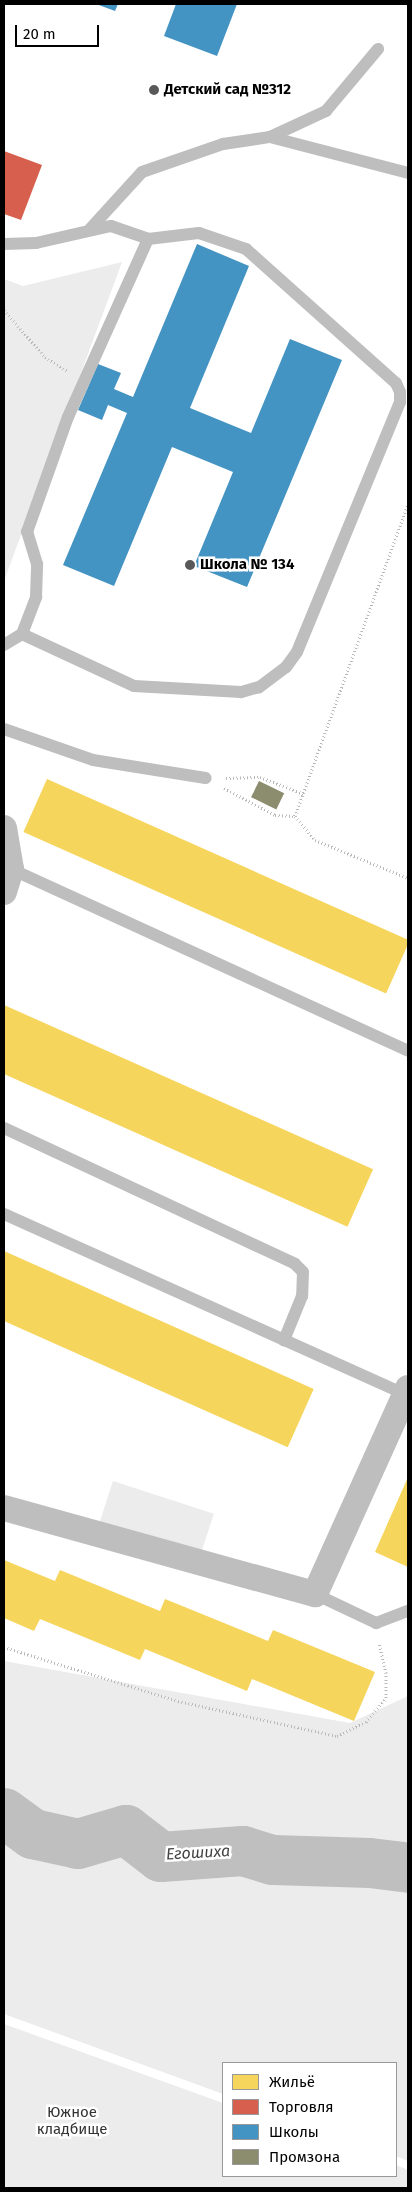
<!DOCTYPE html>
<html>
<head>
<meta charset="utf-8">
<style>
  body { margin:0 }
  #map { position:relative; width:412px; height:2192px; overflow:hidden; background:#fff; font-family:"Fira Sans",sans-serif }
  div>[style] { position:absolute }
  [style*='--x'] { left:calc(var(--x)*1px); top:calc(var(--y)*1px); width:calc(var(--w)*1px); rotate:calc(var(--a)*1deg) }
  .green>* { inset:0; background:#ececec; transform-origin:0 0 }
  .homes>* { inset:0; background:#f6d55c; transform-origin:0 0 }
  .shops>* { inset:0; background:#d6604d }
  .schools>* { inset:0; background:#4393c3 }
  .industry>* { inset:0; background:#8c8c6e; transform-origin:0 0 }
  .river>* { height:50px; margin:-25px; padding:0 25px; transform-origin:25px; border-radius:25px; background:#bfbfbf }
  .path>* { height:3px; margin-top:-1.5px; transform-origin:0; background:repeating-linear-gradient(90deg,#b9b9b9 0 1px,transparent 0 3.5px) }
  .lane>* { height:12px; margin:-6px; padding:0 6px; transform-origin:6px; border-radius:6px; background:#bebebe }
  .street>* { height:26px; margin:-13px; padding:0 13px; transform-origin:13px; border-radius:13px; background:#bebebe }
  .dots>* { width:14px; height:14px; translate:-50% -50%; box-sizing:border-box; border:2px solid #fff; border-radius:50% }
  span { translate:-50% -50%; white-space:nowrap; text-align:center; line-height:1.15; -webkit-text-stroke:5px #fff; paint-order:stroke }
  .poi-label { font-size:15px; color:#000; font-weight:700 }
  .left { translate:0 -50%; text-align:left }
  .park-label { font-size:15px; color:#333 }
  .water-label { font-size:16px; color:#444; font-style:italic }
  .frame { position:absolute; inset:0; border:5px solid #000; pointer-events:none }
  .legend { position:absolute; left:222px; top:2062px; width:175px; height:115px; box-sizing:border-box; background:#fff; border:1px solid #999; margin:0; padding:6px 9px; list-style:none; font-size:15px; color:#000 }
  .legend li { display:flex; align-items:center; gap:10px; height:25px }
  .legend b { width:25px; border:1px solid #999 }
  .scale { position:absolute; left:15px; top:25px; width:84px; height:22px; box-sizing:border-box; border:2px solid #000; border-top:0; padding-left:6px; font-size:15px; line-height:18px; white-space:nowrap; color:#000; -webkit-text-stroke:4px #fff; paint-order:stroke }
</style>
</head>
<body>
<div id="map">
  <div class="green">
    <i style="clip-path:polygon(122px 262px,4px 581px,4px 279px,23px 286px)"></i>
    <i style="left:113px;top:1481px;width:106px;height:47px;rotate:18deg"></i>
    <i style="clip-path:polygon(4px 1661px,350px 1723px,408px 1696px,408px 2161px,396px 2156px,396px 2063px,223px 2063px,223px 2094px,4px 2014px)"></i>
    <i style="clip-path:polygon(4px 2024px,223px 2103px,223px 2176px,396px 2176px,396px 2165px,408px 2170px,408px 2188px,4px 2188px)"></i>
  </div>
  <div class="homes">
    <i style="left:47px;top:779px;width:397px;height:58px;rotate:24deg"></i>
    <i style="left:4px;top:1005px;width:404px;height:63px;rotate:24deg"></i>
    <i style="left:4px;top:1251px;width:339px;height:64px;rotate:24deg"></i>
    <i style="clip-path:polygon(408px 1477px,408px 1567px,375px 1552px)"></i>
    <i style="clip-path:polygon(4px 1560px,55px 1581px,60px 1570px,160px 1611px,165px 1599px,268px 1641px,273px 1630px,375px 1672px,354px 1721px,252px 1679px,247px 1691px,145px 1649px,140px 1660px,40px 1619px,34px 1631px,4px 1618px)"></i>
  </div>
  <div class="shops">
    <i style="clip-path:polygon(4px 151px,42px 165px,21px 220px,4px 214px)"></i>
  </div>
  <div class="schools">
    <i style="clip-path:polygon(96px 4px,118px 4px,115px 11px)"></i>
    <i style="clip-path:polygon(176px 4px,237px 4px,217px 56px,164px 36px)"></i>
    <i style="clip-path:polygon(197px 244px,249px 266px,190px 408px,251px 433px,290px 339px,342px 360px,247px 587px,194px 566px,233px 472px,172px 447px,114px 586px,63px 565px,127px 413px,108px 405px,102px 420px,78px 410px,98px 364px,121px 373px,114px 389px,133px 397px)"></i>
  </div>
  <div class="industry">
    <i style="left:259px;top:781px;width:28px;height:18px;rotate:26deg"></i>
  </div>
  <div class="river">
    <i style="--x:4;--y:1813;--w:36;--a:36"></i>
    <i style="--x:33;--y:1834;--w:46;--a:12.5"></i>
    <i style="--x:78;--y:1844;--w:50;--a:-16.3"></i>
    <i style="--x:126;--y:1830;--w:44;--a:37.6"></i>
    <i style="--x:161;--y:1857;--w:82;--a:-4.2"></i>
    <i style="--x:243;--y:1851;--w:31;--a:17"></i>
    <i style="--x:273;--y:1860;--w:97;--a:1.8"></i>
    <i style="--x:370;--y:1863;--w:38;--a:7"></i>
  </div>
  <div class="path">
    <i style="--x:4;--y:310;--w:62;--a:48.9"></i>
    <i style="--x:45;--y:357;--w:26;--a:32"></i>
    <i style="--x:226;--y:778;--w:34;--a:-2"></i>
    <i style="--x:260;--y:777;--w:47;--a:21.1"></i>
    <i style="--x:224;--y:788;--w:58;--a:27.9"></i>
    <i style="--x:275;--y:815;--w:20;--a:3"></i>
    <i style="--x:295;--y:816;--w:31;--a:50"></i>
    <i style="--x:315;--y:840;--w:100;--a:22.2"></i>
    <i style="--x:295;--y:816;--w:333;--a:-70.1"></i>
    <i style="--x:4;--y:1647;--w:182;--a:17.2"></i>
    <i style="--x:178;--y:1701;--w:163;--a:12.4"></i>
    <i style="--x:337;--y:1736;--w:32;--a:-26"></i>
    <i style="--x:366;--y:1722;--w:31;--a:-50"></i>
    <i style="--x:386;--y:1698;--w:25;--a:-90"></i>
    <i style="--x:386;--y:1673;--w:31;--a:-103"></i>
  </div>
  <div class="lane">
    <i style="--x:270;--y:137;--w:62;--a:-24.9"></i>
    <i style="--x:326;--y:111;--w:81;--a:-50"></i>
    <i style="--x:90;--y:229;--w:77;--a:-47.6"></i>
    <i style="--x:142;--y:172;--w:86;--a:-19.1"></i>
    <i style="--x:223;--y:144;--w:48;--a:-8.5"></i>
    <i style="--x:270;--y:137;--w:143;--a:14.6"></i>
    <i style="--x:4;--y:244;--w:32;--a:-2"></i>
    <i style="--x:36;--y:243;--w:77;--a:-12.8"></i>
    <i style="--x:111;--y:226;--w:39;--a:19"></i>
    <i style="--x:148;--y:239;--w:51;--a:-6.7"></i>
    <i style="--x:199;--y:233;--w:50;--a:18.8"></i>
    <i style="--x:246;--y:249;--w:201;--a:41.8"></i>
    <i style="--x:396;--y:383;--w:10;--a:66"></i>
    <i style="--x:400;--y:392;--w:10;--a:90"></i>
    <i style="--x:400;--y:402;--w:270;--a:112.4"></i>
    <i style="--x:297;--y:652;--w:19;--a:126"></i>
    <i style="--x:286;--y:667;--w:34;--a:143"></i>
    <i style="--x:259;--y:687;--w:19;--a:164"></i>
    <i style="--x:241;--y:692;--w:107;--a:-176.8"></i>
    <i style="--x:134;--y:686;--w:123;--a:-155.1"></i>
    <i style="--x:22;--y:634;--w:21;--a:149"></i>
    <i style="--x:22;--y:634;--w:40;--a:-69"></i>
    <i style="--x:36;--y:597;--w:33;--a:-88"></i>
    <i style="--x:37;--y:564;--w:34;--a:-107"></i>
    <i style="--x:27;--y:532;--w:122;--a:-70.4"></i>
    <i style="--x:68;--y:417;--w:195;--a:-65.8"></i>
    <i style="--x:4;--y:729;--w:94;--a:19.2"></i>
    <i style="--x:93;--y:760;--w:114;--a:9.1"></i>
    <i style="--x:11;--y:869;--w:437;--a:24.6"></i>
    <i style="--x:4;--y:1128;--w:321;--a:25"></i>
    <i style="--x:295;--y:1264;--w:11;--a:45"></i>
    <i style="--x:303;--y:1272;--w:24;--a:92"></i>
    <i style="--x:302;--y:1296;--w:48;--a:112.2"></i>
    <i style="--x:4;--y:1214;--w:440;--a:24.2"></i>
    <i style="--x:315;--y:1594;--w:68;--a:25.4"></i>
    <i style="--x:376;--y:1623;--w:34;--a:-21"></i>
  </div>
  <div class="street">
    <i style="--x:4;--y:828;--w:42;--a:80.3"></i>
    <i style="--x:11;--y:869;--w:24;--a:107"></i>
    <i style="--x:4;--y:1508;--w:323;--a:15.5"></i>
    <i style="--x:315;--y:1594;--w:226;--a:-65.7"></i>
  </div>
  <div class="dots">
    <i style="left:154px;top:90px;background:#595959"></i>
    <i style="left:190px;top:565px;background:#595959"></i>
  </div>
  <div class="poi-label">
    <span class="left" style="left:164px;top:90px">Детский сад №312</span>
    <span class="left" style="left:200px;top:565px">Школа № 134</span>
  </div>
  <div class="park-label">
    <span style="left:72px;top:2121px">Южное<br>кладбище</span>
  </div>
  <div class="water-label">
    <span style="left:198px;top:1853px;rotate:-3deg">Егошиха</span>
  </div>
  <div class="frame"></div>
  <ul class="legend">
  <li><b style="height:14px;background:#f6d55c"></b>Жильё</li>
  <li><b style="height:14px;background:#d6604d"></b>Торговля</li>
  <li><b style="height:14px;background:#4393c3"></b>Школы</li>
  <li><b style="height:14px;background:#8c8c6e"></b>Промзона</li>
  </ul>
  <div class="scale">20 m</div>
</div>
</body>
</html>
